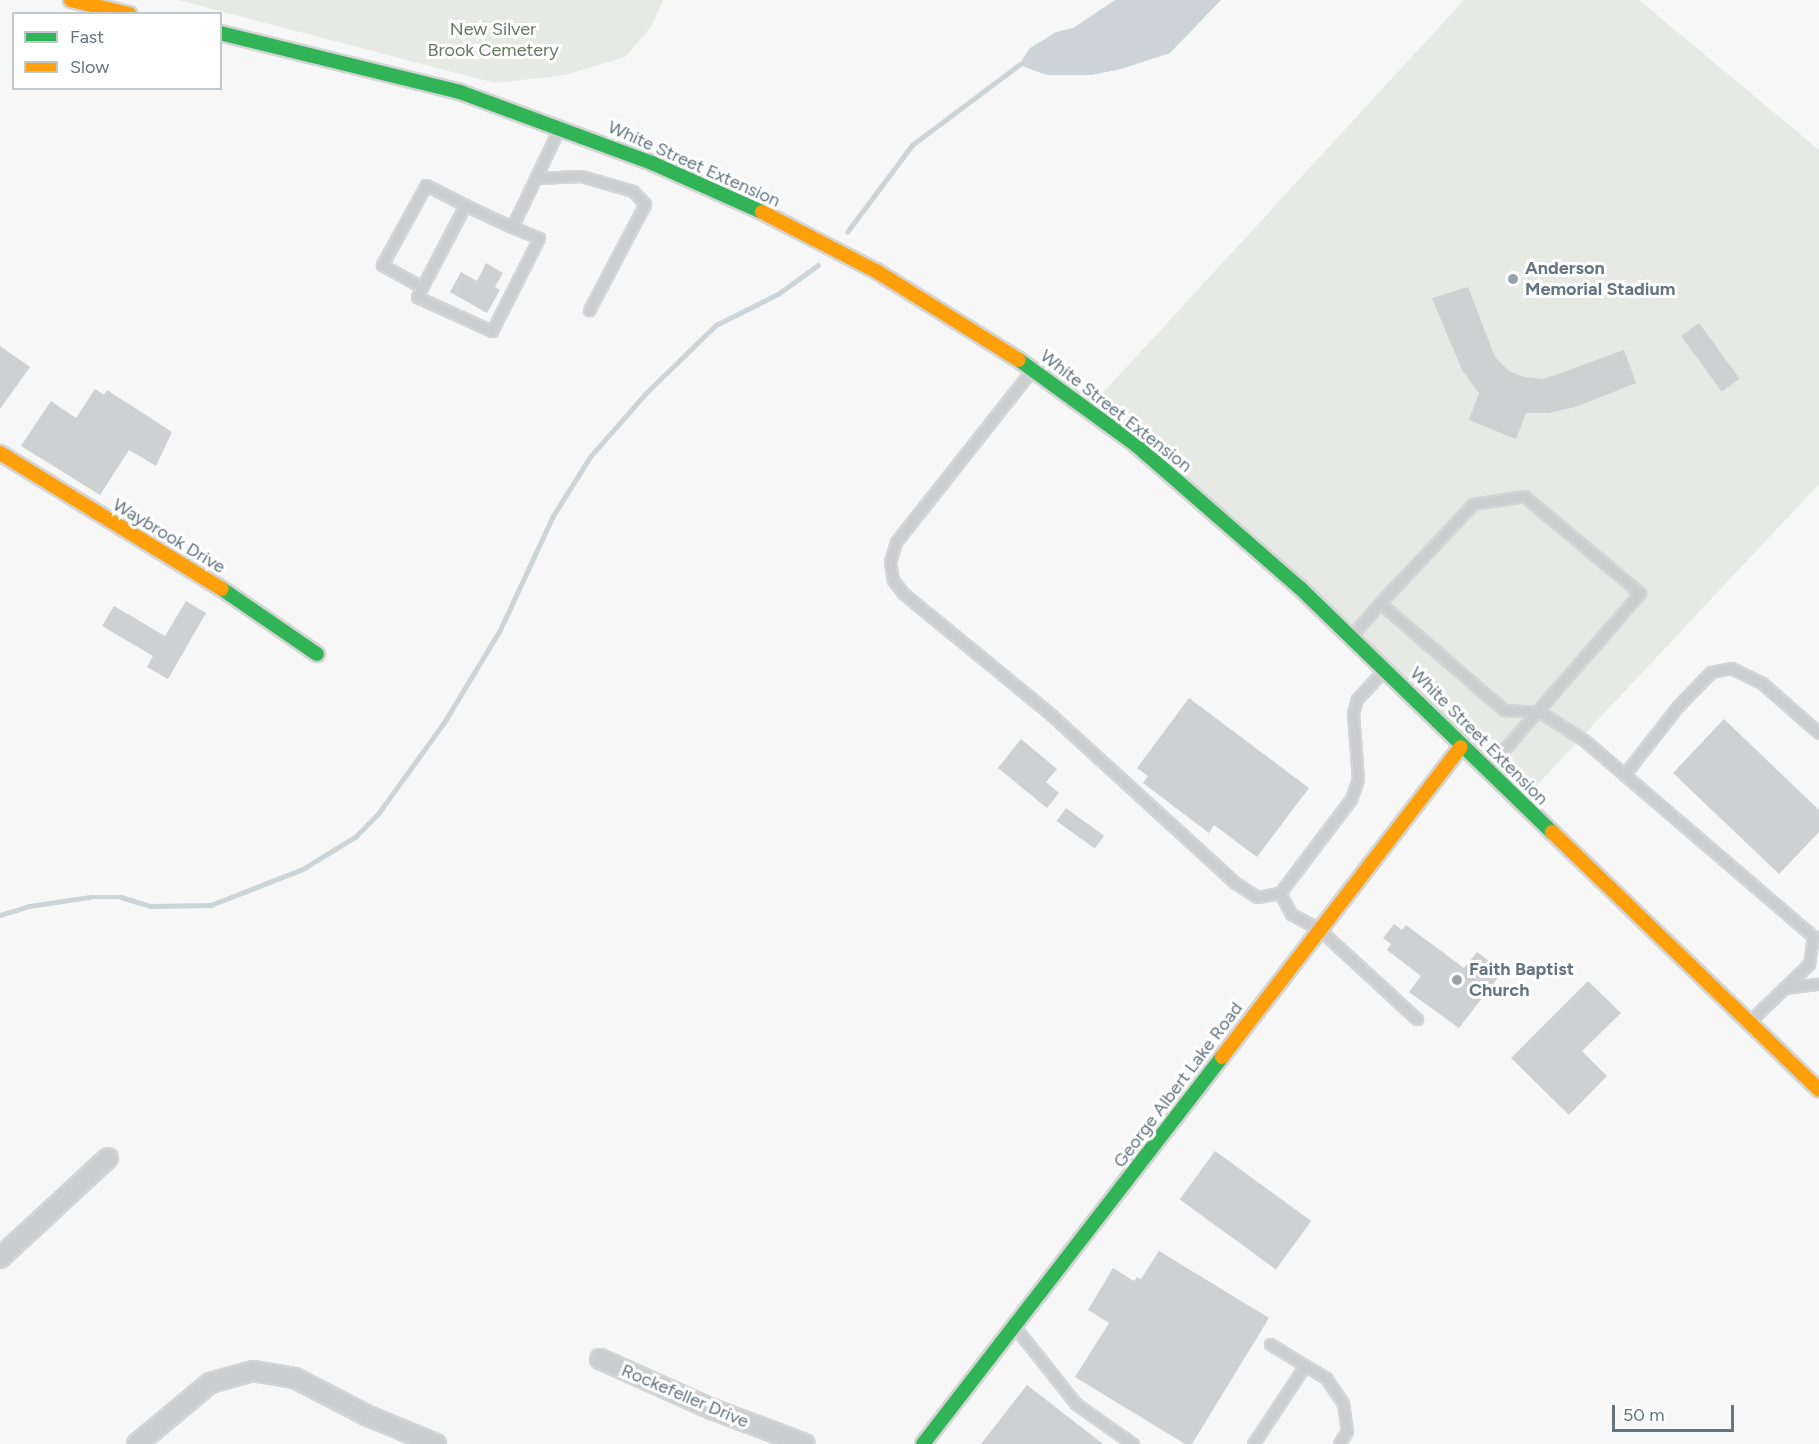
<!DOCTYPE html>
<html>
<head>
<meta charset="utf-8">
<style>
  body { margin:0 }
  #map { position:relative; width:1819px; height:1444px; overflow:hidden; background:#f7f7f7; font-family:Figtree,sans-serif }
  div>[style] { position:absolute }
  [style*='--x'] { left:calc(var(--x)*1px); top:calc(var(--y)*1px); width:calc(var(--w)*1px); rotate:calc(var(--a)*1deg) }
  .green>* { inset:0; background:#e6e9e4 }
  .water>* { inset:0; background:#ccd4d7 }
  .stream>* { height:4.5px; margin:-2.25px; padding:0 2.25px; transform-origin:2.25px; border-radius:2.25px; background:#ccd4d7 }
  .building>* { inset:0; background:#ced0d1; transform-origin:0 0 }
  .roads { filter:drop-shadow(2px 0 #d3d4d5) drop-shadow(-2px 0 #d3d4d5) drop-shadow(0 2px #d3d4d5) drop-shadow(0 -2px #d3d4d5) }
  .lane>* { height:9px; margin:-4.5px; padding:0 4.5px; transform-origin:4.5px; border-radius:4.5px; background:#cccdce }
  .street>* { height:18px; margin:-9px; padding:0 9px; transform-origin:9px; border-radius:9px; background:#cccdce }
  .fast>* { height:14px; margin:-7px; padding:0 7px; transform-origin:7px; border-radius:7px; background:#30b455 }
  .slow>* { height:14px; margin:-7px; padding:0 7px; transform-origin:7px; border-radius:7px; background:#ff9f0a }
  .dots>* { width:16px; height:16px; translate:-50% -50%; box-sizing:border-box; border:3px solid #fff; border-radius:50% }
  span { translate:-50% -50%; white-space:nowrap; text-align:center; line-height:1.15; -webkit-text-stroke:6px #fff; paint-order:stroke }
  .park-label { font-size:18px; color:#677962 }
  .street-label { font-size:18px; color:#637581 }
  .poi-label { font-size:18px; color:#637581; font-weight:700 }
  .left { translate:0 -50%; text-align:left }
  .legend { position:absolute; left:12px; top:12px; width:210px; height:78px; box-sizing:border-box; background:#fff; border:2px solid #c1c8cd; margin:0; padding:8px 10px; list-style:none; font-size:18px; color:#637581 }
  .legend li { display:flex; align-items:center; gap:12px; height:30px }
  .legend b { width:30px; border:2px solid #c1c8cd }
  .scale { position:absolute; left:1612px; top:1405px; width:122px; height:27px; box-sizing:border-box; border:3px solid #637581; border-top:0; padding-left:8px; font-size:18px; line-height:21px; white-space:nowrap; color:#637581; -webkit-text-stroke:4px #fff; paint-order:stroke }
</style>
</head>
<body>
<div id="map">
  <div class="green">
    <i style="clip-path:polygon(178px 0,663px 0,652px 26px,625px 57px,565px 75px,495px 83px)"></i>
    <i style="clip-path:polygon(1464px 0,1639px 0,1819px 150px,1819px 484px,1520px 803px,1089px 408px)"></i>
  </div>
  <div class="water">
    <i style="clip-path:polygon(1115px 0,1221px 0,1170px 53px,1121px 69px,1092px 75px,1047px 75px,1019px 65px,1030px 48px,1056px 32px,1073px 28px)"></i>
  </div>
  <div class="stream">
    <i style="--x:847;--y:232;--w:109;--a:-53.2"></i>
    <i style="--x:912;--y:145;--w:134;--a:-36.8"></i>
    <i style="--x:0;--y:915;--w:30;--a:-17"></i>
    <i style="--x:29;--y:906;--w:62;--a:-8.4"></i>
    <i style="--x:90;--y:897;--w:31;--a:0"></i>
    <i style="--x:121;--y:897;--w:31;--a:17"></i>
    <i style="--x:151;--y:906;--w:60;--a:-1"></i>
    <i style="--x:211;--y:905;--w:99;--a:-21.4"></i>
    <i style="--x:303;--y:869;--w:61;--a:-31.6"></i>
    <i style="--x:355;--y:837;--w:33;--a:-45"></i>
    <i style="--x:378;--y:814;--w:115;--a:-54.2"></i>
    <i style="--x:445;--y:721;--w:106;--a:-58.9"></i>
    <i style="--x:500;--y:630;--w:126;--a:-65.1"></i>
    <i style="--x:553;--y:516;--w:70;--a:-57.9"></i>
    <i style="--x:590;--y:457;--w:85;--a:-48.8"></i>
    <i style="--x:646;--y:393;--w:98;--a:-44.2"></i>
    <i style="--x:716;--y:325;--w:69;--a:-26.6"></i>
    <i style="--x:778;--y:294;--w:49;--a:-35.9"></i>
  </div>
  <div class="building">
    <i style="clip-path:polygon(486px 263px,503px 273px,495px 287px,500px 290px,487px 313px,450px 292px,461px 272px,477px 281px)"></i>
    <i style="clip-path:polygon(1468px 287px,1495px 357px,1509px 371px,1525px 377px,1544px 379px,1624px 350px,1636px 383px,1575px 407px,1549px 413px,1526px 413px,1516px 439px,1469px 420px,1479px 393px,1462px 370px,1432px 298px)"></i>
    <i style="left:1699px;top:323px;width:69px;height:22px;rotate:54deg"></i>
    <i style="clip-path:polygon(0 346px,30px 367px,0 409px)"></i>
    <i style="clip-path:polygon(95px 389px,104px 395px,107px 390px,172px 432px,156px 466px,129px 450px,100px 495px,21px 446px,51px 401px,76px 418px)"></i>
    <i style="clip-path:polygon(186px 601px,206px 613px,168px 679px,147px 667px,153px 656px,102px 626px,114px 606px,165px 636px)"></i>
    <i style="clip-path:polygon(1189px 698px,1309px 788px,1257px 857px,1214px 825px,1209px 833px,1143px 783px,1148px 776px,1137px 768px)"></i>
    <i style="clip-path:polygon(1724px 719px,1819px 810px,1819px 832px,1779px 874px,1673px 773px)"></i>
    <i style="clip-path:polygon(1021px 739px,1057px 769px,1046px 782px,1059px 793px,1047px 808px,998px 768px)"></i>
    <i style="left:1066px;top:808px;width:47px;height:16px;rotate:36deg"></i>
    <i style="clip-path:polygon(1394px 924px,1402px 930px,1406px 925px,1464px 968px,1477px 952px,1503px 971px,1459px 1028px,1409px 992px,1421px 976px,1387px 950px,1391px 944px,1383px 938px)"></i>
    <i style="clip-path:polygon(1588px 981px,1621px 1013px,1582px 1051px,1607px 1076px,1569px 1115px,1511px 1058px)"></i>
    <i style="left:1215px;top:1151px;width:119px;height:60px;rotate:36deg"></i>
    <i style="clip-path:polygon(1159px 1251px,1269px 1318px,1192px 1444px,1185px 1444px,1075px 1377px,1109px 1323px,1088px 1310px,1113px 1268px,1134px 1281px,1137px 1277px,1141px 1279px)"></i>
    <i style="clip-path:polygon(1027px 1385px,1103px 1444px,981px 1444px)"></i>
  </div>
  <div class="roads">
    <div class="lane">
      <i style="--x:536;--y:178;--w:45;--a:-2.5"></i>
      <i style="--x:581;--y:176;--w:54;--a:16.1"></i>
      <i style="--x:633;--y:191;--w:18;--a:47"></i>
      <i style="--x:645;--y:204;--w:120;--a:117.8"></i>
      <i style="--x:512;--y:227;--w:29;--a:22"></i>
      <i style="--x:539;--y:238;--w:104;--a:116.8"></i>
      <i style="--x:492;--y:331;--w:82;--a:-155.6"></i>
      <i style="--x:417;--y:297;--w:104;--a:-62.4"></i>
      <i style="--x:465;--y:205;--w:52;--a:25.1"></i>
      <i style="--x:512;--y:227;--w:106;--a:-64.4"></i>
      <i style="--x:422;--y:287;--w:46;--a:-151.2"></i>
      <i style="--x:382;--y:265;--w:91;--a:-61.2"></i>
      <i style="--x:426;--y:185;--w:44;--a:27.1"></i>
      <i style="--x:1031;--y:371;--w:218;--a:128.3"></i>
      <i style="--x:896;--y:542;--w:21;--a:107"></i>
      <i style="--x:890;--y:562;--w:18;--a:81"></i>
      <i style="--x:893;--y:580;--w:18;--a:52"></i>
      <i style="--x:904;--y:594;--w:185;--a:39.3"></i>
      <i style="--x:1047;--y:711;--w:253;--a:42.4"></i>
      <i style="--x:1234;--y:882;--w:27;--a:33"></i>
      <i style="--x:1257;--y:897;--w:23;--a:-10"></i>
      <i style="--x:1380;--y:603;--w:136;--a:-46.8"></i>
      <i style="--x:1473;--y:504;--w:52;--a:-8.9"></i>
      <i style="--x:1524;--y:496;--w:151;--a:39.9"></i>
      <i style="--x:1640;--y:593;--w:232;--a:131"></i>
      <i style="--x:1352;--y:635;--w:43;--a:-48.8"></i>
      <i style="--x:1380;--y:603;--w:164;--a:40.8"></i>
      <i style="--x:1504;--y:710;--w:36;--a:3"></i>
      <i style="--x:1540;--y:712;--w:52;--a:32.5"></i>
      <i style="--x:1584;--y:740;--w:301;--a:40.6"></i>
      <i style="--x:1813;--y:936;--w:28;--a:98"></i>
      <i style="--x:1809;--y:964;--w:81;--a:136"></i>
      <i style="--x:1384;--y:670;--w:40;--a:133"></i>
      <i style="--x:1357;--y:699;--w:15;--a:106"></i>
      <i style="--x:1353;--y:713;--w:66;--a:85.7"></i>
      <i style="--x:1358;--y:779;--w:21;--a:109"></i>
      <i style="--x:1351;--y:799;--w:118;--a:127.1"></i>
      <i style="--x:1280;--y:893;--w:24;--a:62"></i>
      <i style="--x:1291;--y:914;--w:32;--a:28"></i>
      <i style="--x:1319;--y:929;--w:133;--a:42.6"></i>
      <i style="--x:1624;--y:775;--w:88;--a:-52"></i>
      <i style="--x:1678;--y:706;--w:47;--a:-45.9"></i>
      <i style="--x:1711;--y:672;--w:20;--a:-11"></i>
      <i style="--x:1731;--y:668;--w:34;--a:26"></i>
      <i style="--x:1762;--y:683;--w:76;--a:41.3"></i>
      <i style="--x:1784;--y:988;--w:35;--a:-7"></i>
      <i style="--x:1015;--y:1327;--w:98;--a:51.6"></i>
      <i style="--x:1076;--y:1404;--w:70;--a:35.1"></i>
      <i style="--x:1270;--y:1344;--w:66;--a:31.3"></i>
      <i style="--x:1326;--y:1378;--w:30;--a:56"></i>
      <i style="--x:1343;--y:1403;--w:28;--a:82"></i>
      <i style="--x:1347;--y:1431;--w:15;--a:122"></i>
      <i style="--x:1253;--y:1444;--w:92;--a:-56.5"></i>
    </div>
    <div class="street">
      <i style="--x:0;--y:1258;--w:147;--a:-42.8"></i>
      <i style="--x:600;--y:1359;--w:123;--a:24.1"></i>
      <i style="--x:712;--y:1409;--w:99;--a:20.6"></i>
      <i style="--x:137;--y:1444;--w:95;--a:-39.9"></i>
      <i style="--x:210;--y:1383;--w:45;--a:-15.6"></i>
      <i style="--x:253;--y:1371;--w:43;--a:9.5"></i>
      <i style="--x:295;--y:1378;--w:80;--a:27.5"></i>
      <i style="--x:366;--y:1415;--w:76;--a:22.5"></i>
    </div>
    <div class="fast">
      <i style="--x:220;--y:33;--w:247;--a:13.8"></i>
      <i style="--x:460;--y:92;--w:205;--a:20.3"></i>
      <i style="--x:652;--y:163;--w:120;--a:24"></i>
      <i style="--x:1019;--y:360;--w:145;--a:36"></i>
      <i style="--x:1136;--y:445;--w:218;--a:41.1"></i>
      <i style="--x:1300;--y:588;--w:351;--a:44.1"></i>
      <i style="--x:222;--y:589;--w:115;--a:34.4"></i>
      <i style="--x:923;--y:1444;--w:489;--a:-52.3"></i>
    </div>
    <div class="slow">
      <i style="--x:71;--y:0;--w:60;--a:13.6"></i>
      <i style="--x:762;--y:212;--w:128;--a:27.4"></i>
      <i style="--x:876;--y:271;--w:168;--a:31.9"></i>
      <i style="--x:0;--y:453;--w:260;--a:31.5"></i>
      <i style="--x:1552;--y:832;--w:371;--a:44"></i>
      <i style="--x:1222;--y:1057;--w:391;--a:-52.4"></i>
    </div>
  </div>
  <div class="dots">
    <i style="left:1513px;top:279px;background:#97a2aa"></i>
    <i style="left:1457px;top:980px;background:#97a2aa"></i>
  </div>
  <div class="park-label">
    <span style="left:493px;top:40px">New Silver<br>Brook Cemetery</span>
  </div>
  <div class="street-label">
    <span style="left:694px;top:164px;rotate:24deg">White Street Extension</span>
    <span style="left:1116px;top:411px;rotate:38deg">White Street Extension</span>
    <span style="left:169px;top:536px;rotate:31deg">Waybrook Drive</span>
    <span style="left:1479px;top:736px;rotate:45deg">White Street Extension</span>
    <span style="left:1178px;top:1085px;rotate:-53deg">George Albert Lake Road</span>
    <span style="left:685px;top:1396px;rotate:23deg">Rockefeller Drive</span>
  </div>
  <div class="poi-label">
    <span class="left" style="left:1525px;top:279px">Anderson<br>Memorial Stadium</span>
    <span class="left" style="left:1469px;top:980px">Faith Baptist<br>Church</span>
  </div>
  <ul class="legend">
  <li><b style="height:8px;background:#30b455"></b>Fast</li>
  <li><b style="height:8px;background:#ff9f0a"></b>Slow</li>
  </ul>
  <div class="scale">50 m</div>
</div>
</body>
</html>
